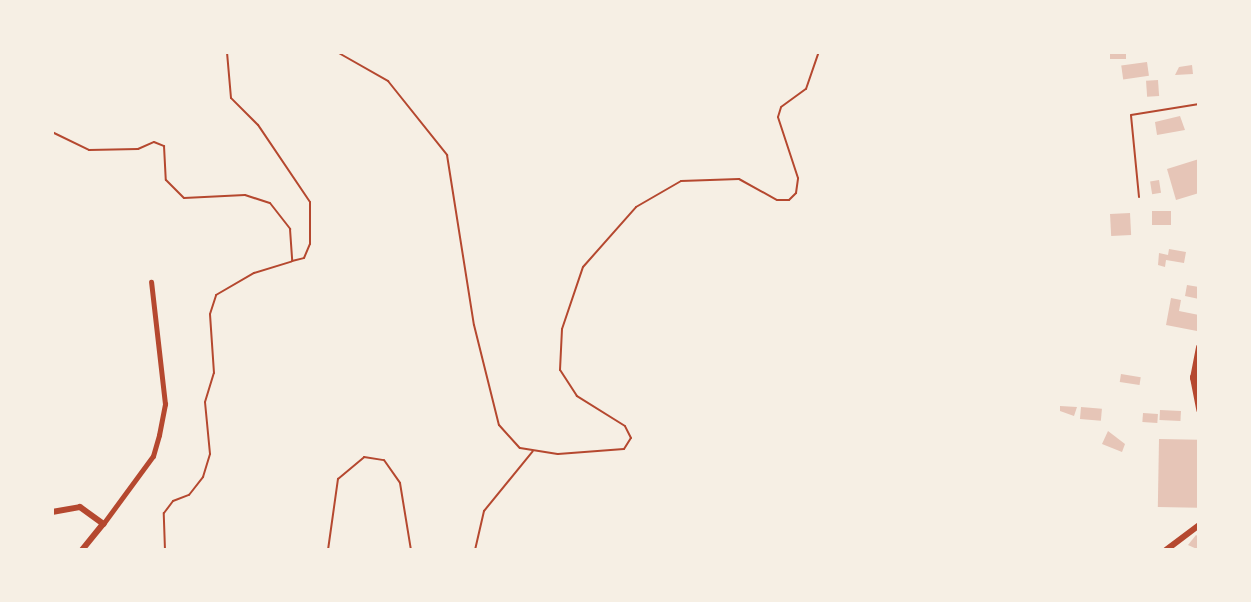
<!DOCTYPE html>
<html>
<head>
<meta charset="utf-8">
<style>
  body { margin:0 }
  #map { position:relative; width:1251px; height:602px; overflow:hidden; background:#f6efe4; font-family:Helvetica,sans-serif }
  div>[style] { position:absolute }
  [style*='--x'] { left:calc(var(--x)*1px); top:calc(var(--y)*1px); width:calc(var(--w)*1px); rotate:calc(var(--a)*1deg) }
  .building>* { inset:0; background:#e6c5b7; transform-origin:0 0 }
  .service>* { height:2px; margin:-1px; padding:0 1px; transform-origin:1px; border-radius:1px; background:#b5482f }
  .minor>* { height:5px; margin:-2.5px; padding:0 2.5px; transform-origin:2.5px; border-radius:2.5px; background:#b5482f }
  .tertiary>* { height:6px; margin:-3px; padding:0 3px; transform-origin:3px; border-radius:3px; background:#b5482f }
  .secondary>* { height:7px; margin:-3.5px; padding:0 3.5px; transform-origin:3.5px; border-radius:3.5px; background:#b5482f }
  span { translate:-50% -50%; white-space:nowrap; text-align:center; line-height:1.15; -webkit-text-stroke:6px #f6efe4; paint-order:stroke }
  .frame { position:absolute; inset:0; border:54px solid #f6efe4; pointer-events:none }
</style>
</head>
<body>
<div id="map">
  <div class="building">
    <i style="left:1110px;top:52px;width:16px;height:7px"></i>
    <i style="left:1147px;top:62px;width:14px;height:26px;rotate:82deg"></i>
    <i style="clip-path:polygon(1192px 65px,1193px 74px,1175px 75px,1179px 67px)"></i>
    <i style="left:1158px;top:80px;width:16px;height:12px;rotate:86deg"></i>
    <i style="clip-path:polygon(1180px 116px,1185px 130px,1157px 135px,1155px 122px)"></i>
    <i style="clip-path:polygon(1199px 159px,1199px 193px,1176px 200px,1167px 169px)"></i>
    <i style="left:1159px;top:180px;width:13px;height:9px;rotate:81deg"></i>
    <i style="left:1171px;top:211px;width:14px;height:19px;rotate:90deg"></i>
    <i style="left:1130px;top:213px;width:22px;height:20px;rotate:87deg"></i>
    <i style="clip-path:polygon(1169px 249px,1186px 252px,1184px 263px,1166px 260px,1165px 267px,1158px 265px,1159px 253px,1168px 255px)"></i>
    <i style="clip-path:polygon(1187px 285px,1199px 287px,1199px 299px,1185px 296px)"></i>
    <i style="clip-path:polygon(1171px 298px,1181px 300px,1179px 311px,1199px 315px,1197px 331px,1166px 325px)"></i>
    <i style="left:1121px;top:374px;width:20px;height:8px;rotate:9deg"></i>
    <i style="clip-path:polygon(1060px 406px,1077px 407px,1074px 416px,1060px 411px)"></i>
    <i style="left:1081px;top:407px;width:21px;height:12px;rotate:5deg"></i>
    <i style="left:1160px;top:410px;width:21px;height:10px;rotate:3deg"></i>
    <i style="left:1143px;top:413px;width:15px;height:9px;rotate:4deg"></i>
    <i style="clip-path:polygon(1108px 431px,1125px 444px,1122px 452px,1102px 444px)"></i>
    <i style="left:1159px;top:439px;width:40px;height:68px;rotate:1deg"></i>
    <i style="clip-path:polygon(1196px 535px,1199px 537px,1199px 550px,1188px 545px)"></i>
  </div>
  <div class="service">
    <i style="--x:337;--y:52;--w:59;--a:29.6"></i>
    <i style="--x:388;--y:81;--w:95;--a:51.4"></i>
    <i style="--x:447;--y:155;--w:172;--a:81"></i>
    <i style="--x:474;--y:325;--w:103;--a:76"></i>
    <i style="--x:499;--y:425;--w:31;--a:48"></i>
    <i style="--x:520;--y:448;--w:38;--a:9"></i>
    <i style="--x:558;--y:454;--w:66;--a:-4.3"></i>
    <i style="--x:624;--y:449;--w:13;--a:-58"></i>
    <i style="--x:631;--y:438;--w:13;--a:-117"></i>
    <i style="--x:625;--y:426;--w:57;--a:-148"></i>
    <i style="--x:577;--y:396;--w:31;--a:-123"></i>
    <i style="--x:560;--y:370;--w:41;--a:-87.2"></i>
    <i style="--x:562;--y:329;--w:65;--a:-71.3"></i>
    <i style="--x:583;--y:267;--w:80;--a:-48.5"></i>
    <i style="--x:636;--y:207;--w:52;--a:-30"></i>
    <i style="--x:681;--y:181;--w:58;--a:-2"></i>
    <i style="--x:739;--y:179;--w:43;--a:28.9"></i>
    <i style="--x:777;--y:200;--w:12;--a:0"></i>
    <i style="--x:789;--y:200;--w:10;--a:-45"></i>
    <i style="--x:796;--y:193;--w:15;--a:-82"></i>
    <i style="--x:798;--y:178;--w:64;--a:-108.2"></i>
    <i style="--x:778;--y:117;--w:10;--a:-73"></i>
    <i style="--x:781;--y:107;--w:31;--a:-36"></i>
    <i style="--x:806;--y:89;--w:39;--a:-71"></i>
    <i style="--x:52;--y:132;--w:41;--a:25.9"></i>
    <i style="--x:89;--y:150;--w:49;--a:-1.2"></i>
    <i style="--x:138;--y:149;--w:17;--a:-24"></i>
    <i style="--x:154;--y:142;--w:11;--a:22"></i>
    <i style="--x:164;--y:146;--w:34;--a:87"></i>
    <i style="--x:166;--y:180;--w:25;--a:45"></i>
    <i style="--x:184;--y:198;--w:61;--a:-2.8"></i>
    <i style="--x:245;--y:195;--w:26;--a:18"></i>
    <i style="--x:270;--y:203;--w:33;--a:52"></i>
    <i style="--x:290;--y:229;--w:32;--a:86"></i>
    <i style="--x:292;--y:261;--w:12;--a:-14"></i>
    <i style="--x:304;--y:258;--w:15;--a:-67"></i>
    <i style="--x:310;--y:244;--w:42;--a:-90"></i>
    <i style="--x:310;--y:202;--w:93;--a:-124"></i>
    <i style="--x:258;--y:125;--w:38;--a:-135"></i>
    <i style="--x:231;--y:98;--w:46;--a:-95"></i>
    <i style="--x:1139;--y:197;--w:82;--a:-95.6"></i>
    <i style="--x:1131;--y:115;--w:69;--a:-9.2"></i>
    <i style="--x:165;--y:550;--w:37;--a:-92"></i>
    <i style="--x:164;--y:513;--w:15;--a:-53"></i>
    <i style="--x:173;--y:501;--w:17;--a:-21"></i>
    <i style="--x:189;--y:495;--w:23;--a:-52"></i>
    <i style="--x:203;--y:477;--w:24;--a:-73"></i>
    <i style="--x:210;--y:454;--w:52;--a:-95.5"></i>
    <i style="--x:205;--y:402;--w:30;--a:-73"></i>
    <i style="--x:214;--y:373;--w:59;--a:-93.9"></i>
    <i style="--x:210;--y:314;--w:20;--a:-72"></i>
    <i style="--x:216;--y:295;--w:44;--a:-30.1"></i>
    <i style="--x:254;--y:273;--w:39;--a:-17"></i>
    <i style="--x:328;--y:550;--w:72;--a:-82"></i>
    <i style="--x:338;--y:479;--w:34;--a:-40"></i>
    <i style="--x:364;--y:457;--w:20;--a:9"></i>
    <i style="--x:384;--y:460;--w:28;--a:55"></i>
    <i style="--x:400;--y:483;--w:68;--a:80.7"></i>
    <i style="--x:475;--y:550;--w:40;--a:-77"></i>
    <i style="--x:484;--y:511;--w:77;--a:-50.8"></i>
  </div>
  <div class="minor">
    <i style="--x:103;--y:524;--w:84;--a:-53.7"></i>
    <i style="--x:153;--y:456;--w:22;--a:-74"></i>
    <i style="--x:159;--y:435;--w:32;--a:-79"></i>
    <i style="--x:165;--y:404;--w:123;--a:-96.5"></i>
  </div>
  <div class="tertiary">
    <i style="--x:52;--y:512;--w:28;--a:-10"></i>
    <i style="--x:80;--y:507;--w:29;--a:36"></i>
    <i style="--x:103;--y:524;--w:33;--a:129"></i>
    <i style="--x:1166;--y:550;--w:41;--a:-37.1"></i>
  </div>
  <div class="secondary">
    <i style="--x:1199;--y:347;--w:31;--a:101"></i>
    <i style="--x:1193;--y:377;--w:33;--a:79"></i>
  </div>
  <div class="frame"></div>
</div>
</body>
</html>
